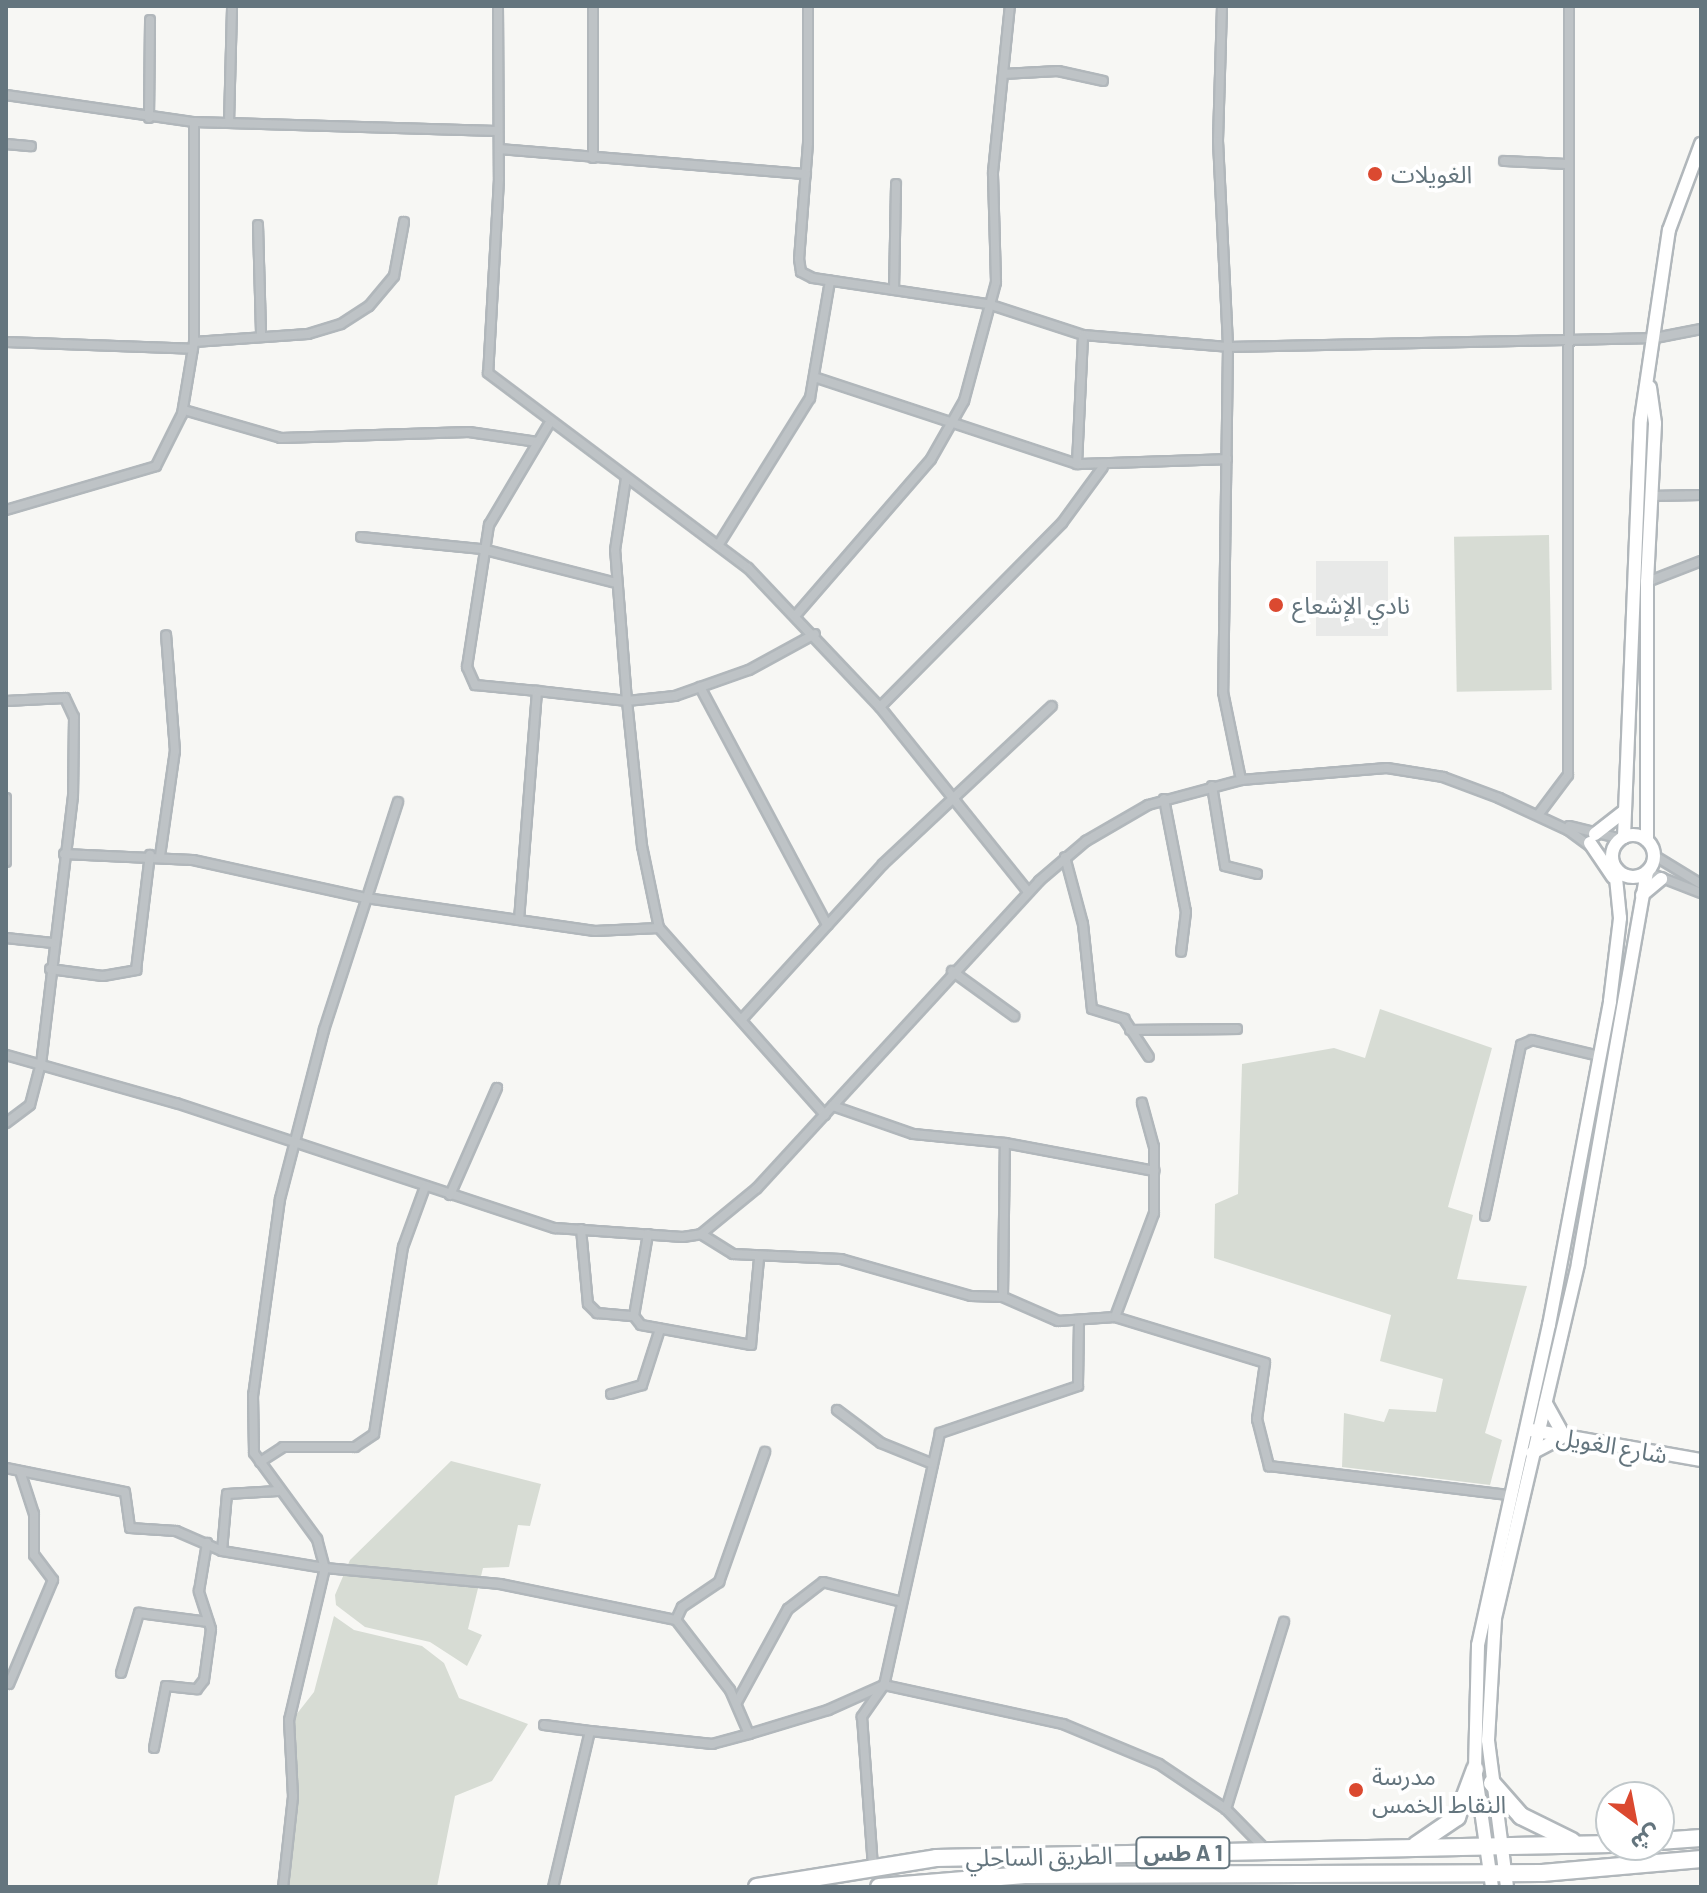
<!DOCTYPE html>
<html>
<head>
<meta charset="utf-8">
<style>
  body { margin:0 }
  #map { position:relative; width:1707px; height:1893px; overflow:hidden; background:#f7f7f4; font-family:Barlow,"Noto Sans Arabic",sans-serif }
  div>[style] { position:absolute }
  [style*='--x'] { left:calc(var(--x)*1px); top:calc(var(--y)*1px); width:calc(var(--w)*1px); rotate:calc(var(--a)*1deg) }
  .built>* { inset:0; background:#e8e9e8; transform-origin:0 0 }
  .green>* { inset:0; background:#d7dcd4; transform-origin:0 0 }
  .roads { filter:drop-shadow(2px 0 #b1b7bb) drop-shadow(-2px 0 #b1b7bb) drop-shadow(0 2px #b1b7bb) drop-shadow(0 -2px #b1b7bb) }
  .street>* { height:8px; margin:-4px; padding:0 4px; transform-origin:4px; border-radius:4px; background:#bec3c6 }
  .secondary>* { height:12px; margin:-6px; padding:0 6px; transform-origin:6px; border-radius:6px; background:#fff }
  .secondary>.ring { margin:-6px; padding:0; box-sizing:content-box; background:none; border:12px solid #fff; border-radius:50% }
  .highway>* { height:16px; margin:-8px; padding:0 8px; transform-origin:8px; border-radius:8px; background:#fff }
  .dots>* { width:22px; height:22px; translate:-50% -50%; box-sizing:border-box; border:4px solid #fff; border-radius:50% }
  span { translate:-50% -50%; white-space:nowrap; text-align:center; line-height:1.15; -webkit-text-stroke:8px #fff; paint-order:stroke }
  .shield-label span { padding:2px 6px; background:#fff; border:2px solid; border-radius:6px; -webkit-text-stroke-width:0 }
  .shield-label { font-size:22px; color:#64757e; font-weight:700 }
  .poi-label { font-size:24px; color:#64757e }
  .left { translate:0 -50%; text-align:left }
  .street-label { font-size:24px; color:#64757e }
  .frame { position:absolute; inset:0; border:8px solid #64757e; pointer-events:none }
  .north { position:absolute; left:1595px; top:1781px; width:80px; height:80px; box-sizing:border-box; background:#fff; border:2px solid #c1c8cb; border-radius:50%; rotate:148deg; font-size:22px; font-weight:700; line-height:32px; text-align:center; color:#64757e }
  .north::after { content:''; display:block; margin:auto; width:28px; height:36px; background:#db4930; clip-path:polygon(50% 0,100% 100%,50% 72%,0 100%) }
</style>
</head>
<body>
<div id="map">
  <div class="built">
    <i style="left:1316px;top:561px;width:72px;height:75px"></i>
  </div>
  <div class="green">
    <i style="left:1549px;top:535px;width:155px;height:95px;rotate:89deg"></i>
    <i style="clip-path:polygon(1380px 1009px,1492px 1048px,1448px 1207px,1473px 1215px,1457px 1279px,1527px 1286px,1485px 1433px,1502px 1440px,1490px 1485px,1342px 1467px,1344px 1413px,1384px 1422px,1389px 1409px,1436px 1412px,1443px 1379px,1380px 1361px,1391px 1315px,1214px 1258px,1215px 1204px,1238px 1194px,1242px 1064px,1334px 1048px,1365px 1058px)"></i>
    <i style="clip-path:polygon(451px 1461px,541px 1484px,530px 1526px,518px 1525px,509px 1567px,483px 1568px,468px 1629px,482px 1635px,467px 1666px,430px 1642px,365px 1627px,336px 1605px,335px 1595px,350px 1560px)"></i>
    <i style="clip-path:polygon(334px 1616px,354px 1630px,422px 1646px,444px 1663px,459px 1698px,528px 1724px,492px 1781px,455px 1796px,437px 1887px,286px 1887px,292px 1720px,314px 1692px)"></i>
  </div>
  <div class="roads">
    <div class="street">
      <i style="--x:498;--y:6;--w:173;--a:89.7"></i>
      <i style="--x:499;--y:179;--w:194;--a:93.2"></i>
      <i style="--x:488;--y:373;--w:325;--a:36.9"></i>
      <i style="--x:748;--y:568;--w:192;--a:46.5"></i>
      <i style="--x:880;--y:707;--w:237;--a:51.3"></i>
      <i style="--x:593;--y:6;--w:152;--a:90"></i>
      <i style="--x:808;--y:6;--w:137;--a:90"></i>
      <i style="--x:808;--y:143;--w:116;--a:94.4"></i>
      <i style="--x:799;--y:259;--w:13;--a:81"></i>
      <i style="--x:801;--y:272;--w:13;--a:27"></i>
      <i style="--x:813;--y:278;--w:177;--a:8.5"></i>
      <i style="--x:988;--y:304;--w:100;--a:18.1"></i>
      <i style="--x:1083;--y:335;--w:145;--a:4.7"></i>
      <i style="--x:1228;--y:347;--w:427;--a:-1.2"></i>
      <i style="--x:1655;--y:338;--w:47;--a:-11.1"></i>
      <i style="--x:1222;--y:6;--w:135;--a:91.7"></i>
      <i style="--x:1218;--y:141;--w:206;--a:87.2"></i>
      <i style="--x:1228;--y:347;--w:345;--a:90.8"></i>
      <i style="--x:1223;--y:692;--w:90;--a:78.4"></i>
      <i style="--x:1003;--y:74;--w:55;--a:-3.1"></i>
      <i style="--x:1058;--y:71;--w:46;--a:12.5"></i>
      <i style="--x:6;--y:95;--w:190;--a:8.2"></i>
      <i style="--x:194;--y:122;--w:303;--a:1.7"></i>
      <i style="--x:149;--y:118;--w:98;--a:-89.4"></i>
      <i style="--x:229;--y:123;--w:117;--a:-88.5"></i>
      <i style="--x:6;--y:144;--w:25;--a:5"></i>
      <i style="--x:500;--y:149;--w:307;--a:4.7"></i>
      <i style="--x:1504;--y:161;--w:63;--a:2.7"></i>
      <i style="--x:258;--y:225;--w:110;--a:88.4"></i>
      <i style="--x:894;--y:290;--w:106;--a:-88.9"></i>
      <i style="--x:6;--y:342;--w:187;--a:2.1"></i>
      <i style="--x:194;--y:342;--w:114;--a:-4"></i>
      <i style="--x:308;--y:334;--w:34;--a:-17"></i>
      <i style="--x:341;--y:324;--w:33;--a:-33"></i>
      <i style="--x:369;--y:306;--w:39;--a:-50"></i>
      <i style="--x:394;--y:276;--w:55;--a:-79.5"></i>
      <i style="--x:817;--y:378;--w:274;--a:18.3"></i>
      <i style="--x:1077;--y:464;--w:150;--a:-1.9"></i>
      <i style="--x:184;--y:410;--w:101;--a:16.1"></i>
      <i style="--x:281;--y:438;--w:188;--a:-1.8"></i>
      <i style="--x:469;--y:432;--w:69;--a:8.4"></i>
      <i style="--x:1077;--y:464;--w:129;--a:-87.3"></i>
      <i style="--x:1650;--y:496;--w:51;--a:-1.1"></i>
      <i style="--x:6;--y:510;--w:156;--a:-16.3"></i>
      <i style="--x:156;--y:466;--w:58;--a:-63.4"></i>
      <i style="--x:182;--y:414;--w:73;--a:-80.5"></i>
      <i style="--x:194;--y:342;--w:220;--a:-90"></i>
      <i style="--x:361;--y:537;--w:122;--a:5.7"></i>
      <i style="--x:482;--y:549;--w:138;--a:14.2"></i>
      <i style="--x:719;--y:544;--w:172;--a:-58.1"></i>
      <i style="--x:810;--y:398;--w:119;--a:-80.3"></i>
      <i style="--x:1647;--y:582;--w:58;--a:-21.3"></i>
      <i style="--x:796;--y:615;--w:206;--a:-49.1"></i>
      <i style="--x:931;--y:459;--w:67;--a:-60.4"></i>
      <i style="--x:964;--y:401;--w:123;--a:-74.9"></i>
      <i style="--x:996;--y:282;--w:110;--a:-91.6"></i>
      <i style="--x:993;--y:172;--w:167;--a:-84.2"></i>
      <i style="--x:700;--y:687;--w:270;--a:61.9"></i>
      <i style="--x:537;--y:691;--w:62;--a:-174.5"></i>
      <i style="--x:475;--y:685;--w:20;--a:-114"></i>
      <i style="--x:467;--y:667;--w:144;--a:-81.2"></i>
      <i style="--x:489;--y:525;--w:117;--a:-59.3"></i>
      <i style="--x:6;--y:701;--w:59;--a:-2.9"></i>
      <i style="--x:65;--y:698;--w:21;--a:65"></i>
      <i style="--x:74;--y:717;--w:79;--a:90.7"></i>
      <i style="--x:73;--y:796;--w:269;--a:96.8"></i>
      <i style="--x:41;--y:1063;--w:43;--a:104.7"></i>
      <i style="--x:30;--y:1105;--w:30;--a:143"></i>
      <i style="--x:880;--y:707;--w:259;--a:-45.3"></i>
      <i style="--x:1062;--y:523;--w:69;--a:-53.8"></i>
      <i style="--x:1212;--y:786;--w:81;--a:80.8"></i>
      <i style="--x:1225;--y:866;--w:33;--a:14"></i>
      <i style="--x:6;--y:798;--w:64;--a:90"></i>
      <i style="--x:1164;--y:799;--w:115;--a:79"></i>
      <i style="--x:1186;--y:912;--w:40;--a:97.1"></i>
      <i style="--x:398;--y:802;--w:240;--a:108"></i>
      <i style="--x:324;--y:1030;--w:175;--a:104.6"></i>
      <i style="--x:280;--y:1199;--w:198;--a:97.8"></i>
      <i style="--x:253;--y:1395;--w:58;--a:89"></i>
      <i style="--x:254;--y:1453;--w:107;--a:53.8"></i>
      <i style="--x:317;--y:1539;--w:30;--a:75"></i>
      <i style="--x:325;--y:1568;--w:176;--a:5.2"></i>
      <i style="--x:500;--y:1584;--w:180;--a:11.6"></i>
      <i style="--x:1538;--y:815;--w:50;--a:-53.1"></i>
      <i style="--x:1568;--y:775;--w:769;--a:-89.93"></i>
      <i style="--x:1569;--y:826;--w:55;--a:13.8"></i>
      <i style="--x:64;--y:854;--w:129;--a:2.7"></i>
      <i style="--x:193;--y:860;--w:177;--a:12.4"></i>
      <i style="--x:366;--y:898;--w:231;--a:8.2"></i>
      <i style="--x:595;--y:931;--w:64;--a:-2.7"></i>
      <i style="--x:659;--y:928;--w:84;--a:-101.7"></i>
      <i style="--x:642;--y:846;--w:146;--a:-95.9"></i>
      <i style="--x:627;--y:701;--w:48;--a:-5.9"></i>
      <i style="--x:675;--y:696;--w:78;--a:-19.4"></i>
      <i style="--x:749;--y:670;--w:75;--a:-28.6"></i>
      <i style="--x:160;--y:856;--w:106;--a:-81.9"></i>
      <i style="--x:175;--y:751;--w:116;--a:-94.4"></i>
      <i style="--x:1655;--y:856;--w:54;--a:31.3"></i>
      <i style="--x:1065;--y:857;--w:69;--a:75"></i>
      <i style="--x:1083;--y:924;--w:85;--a:84"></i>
      <i style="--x:1092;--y:1009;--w:34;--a:17"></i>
      <i style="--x:1124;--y:1019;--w:45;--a:56.7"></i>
      <i style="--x:1647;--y:872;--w:58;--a:21.3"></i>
      <i style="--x:519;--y:920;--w:230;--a:-85.5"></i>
      <i style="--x:537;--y:691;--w:91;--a:6.3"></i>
      <i style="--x:627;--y:701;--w:151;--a:-94.5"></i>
      <i style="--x:615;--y:550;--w:73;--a:-81.3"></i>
      <i style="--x:659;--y:928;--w:250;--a:48.4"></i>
      <i style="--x:6;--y:938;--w:47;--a:6.1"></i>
      <i style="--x:50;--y:969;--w:53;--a:7.5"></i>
      <i style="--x:103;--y:976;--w:34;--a:-10"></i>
      <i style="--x:136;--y:970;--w:116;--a:-83.1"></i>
      <i style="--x:952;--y:971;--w:77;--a:36"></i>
      <i style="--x:743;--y:1018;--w:208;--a:-47.7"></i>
      <i style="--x:883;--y:864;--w:231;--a:-43.1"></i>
      <i style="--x:1130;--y:1030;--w:107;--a:-0.5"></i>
      <i style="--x:6;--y:1055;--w:177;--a:15.8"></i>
      <i style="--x:176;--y:1103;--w:399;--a:18.3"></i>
      <i style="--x:555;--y:1228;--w:128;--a:4"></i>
      <i style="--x:683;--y:1237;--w:18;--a:-9"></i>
      <i style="--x:701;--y:1234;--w:72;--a:-39.4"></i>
      <i style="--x:757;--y:1188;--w:417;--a:-47.4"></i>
      <i style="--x:1039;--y:881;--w:62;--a:-40.4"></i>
      <i style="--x:1086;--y:841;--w:72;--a:-30.1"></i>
      <i style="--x:1148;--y:805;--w:96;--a:-15"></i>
      <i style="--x:1241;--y:780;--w:146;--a:-4.7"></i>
      <i style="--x:1387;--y:768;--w:57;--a:9.1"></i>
      <i style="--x:1443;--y:777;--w:60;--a:20.6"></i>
      <i style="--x:1499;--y:798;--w:76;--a:24.9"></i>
      <i style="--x:1568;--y:830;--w:56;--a:36.3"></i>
      <i style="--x:1005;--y:1143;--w:152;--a:10.6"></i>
      <i style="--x:450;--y:1195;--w:117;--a:-66.3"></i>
      <i style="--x:1485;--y:1216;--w:175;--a:-78.1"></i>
      <i style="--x:1521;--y:1045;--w:12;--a:-24"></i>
      <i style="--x:1532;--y:1040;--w:69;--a:13.4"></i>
      <i style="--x:581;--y:1229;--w:75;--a:84.7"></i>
      <i style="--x:588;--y:1304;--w:13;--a:45"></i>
      <i style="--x:597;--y:1313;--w:37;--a:5"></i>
      <i style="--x:648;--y:1234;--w:83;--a:99.7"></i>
      <i style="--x:634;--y:1316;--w:11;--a:52"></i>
      <i style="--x:641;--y:1325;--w:112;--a:10.3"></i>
      <i style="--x:751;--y:1345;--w:87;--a:-84.7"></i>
      <i style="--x:701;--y:1234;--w:38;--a:32"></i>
      <i style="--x:733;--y:1254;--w:108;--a:2.7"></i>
      <i style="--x:841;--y:1259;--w:135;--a:15.9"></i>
      <i style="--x:971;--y:1296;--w:32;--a:2"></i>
      <i style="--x:1003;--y:1297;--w:154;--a:-89.3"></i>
      <i style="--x:1005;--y:1143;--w:92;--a:-174.4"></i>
      <i style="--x:913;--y:1134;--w:85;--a:-160.7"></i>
      <i style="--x:1003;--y:1297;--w:60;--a:23.6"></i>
      <i style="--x:1058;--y:1321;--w:57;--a:-4"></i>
      <i style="--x:1115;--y:1317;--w:111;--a:-69.4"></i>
      <i style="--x:1154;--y:1213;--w:66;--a:-90"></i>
      <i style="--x:1154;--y:1147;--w:46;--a:-105.3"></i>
      <i style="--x:1115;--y:1317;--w:157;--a:17"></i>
      <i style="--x:1265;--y:1363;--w:57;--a:98.1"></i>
      <i style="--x:1257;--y:1419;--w:49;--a:75.7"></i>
      <i style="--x:1269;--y:1466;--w:241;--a:6.9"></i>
      <i style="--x:1079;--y:1321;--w:65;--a:90.9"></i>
      <i style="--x:1078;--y:1386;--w:146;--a:161.2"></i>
      <i style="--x:940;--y:1433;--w:258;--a:102.5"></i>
      <i style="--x:884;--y:1685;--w:183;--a:12.3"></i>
      <i style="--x:1063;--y:1724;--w:104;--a:22.6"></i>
      <i style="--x:1159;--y:1764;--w:81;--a:33.9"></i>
      <i style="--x:611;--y:1394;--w:32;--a:-16"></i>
      <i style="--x:642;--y:1385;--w:59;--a:-72.2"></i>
      <i style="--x:837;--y:1410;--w:55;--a:36.9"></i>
      <i style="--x:881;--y:1443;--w:56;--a:22"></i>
      <i style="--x:260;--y:1462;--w:27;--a:-33"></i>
      <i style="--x:283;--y:1447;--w:72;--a:0"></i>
      <i style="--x:355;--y:1447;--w:23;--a:-34"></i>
      <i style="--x:374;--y:1434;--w:189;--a:-81.2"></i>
      <i style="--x:403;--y:1247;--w:64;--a:-69.9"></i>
      <i style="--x:6;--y:1468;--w:121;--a:11.4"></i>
      <i style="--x:125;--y:1492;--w:36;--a:82"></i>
      <i style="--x:130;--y:1528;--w:46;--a:3.7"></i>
      <i style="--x:176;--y:1531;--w:50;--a:23.5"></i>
      <i style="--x:222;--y:1551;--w:104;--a:9.4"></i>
      <i style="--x:325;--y:1568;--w:156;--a:103.3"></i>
      <i style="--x:289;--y:1720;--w:77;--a:87"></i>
      <i style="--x:293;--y:1797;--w:91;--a:96.3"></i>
      <i style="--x:222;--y:1551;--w:57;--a:-85"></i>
      <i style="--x:227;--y:1494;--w:51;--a:-3.4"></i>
      <i style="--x:121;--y:1673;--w:63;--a:-73.3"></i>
      <i style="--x:139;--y:1613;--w:70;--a:7.4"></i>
      <i style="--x:9;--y:1684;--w:113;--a:-67.1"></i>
      <i style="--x:53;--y:1580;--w:31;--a:-127"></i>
      <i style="--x:34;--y:1555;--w:41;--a:-90"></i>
      <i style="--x:34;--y:1514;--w:45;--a:-108"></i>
      <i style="--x:737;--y:1702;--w:106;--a:-61.3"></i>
      <i style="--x:788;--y:1609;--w:44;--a:-37.6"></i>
      <i style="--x:823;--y:1582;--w:81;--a:14.2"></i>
      <i style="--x:544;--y:1725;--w:46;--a:7.4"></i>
      <i style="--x:590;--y:1731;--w:160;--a:103.3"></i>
      <i style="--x:590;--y:1731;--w:123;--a:6.1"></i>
      <i style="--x:712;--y:1744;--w:38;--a:-15"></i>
      <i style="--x:749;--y:1734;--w:48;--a:-113.4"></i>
      <i style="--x:730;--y:1690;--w:88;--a:-127.6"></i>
      <i style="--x:676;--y:1620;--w:14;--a:-65"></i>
      <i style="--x:682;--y:1607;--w:45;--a:-34"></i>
      <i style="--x:719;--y:1582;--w:138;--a:-70.5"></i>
      <i style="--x:749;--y:1734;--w:83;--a:-16.9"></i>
      <i style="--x:828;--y:1710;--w:61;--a:-24.1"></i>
      <i style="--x:884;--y:1685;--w:39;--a:125"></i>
      <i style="--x:862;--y:1717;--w:149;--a:85.8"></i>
      <i style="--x:154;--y:1748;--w:63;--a:-79"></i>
      <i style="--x:166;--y:1686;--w:31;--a:6"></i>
      <i style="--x:197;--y:1689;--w:11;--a:-52"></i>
      <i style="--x:204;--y:1680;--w:51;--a:-82.2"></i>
      <i style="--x:211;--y:1629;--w:40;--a:-108"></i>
      <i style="--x:199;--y:1591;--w:49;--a:-80.5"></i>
      <i style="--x:1266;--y:1850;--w:57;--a:-134.3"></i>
      <i style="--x:1226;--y:1809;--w:196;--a:-72.8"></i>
    </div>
    <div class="secondary">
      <i style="--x:1595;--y:834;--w:37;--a:-38"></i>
      <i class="ring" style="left:1612px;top:835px;width:30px;height:30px"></i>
      <i style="--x:1624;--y:837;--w:418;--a:-87.7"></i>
      <i style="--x:1641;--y:419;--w:191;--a:-81.6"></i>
      <i style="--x:1669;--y:230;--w:92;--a:-69.6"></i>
      <i style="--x:1647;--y:840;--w:258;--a:-90"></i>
      <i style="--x:1647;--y:582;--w:159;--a:-87.1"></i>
      <i style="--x:1655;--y:423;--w:36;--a:-98"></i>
      <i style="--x:1590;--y:843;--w:41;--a:55.9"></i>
      <i style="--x:1642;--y:895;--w:25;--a:-40"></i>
      <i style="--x:1531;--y:1430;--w:173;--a:10"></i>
      <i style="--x:1532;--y:1453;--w:36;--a:-28"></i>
      <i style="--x:1564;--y:1436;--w:38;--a:-119"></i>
      <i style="--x:1492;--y:1887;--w:119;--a:-98.2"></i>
      <i style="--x:1475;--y:1769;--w:124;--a:-88.6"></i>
      <i style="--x:1478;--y:1645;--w:328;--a:-77.5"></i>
      <i style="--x:1549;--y:1325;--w:330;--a:-79.3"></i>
      <i style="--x:1610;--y:1001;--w:84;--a:-83.1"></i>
      <i style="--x:1620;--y:918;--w:50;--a:-95.7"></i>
      <i style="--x:1507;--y:1887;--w:148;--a:-97.4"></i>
      <i style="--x:1488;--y:1740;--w:122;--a:-86.7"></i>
      <i style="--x:1495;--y:1618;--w:365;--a:-76.8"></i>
      <i style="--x:1578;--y:1263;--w:397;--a:-80"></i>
    </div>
    <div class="highway">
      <i style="--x:1492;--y:1783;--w:44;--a:48.7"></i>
      <i style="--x:1521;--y:1816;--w:57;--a:26.1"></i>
      <i style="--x:1659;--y:1841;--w:42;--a:-4.1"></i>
      <i style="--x:1416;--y:1845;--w:50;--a:-34.3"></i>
      <i style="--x:1457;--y:1817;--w:51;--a:-69.4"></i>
      <i style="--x:757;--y:1887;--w:181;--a:-9.2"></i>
      <i style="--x:936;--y:1858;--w:675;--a:-1.19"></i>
      <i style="--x:879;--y:1887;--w:146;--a:-4.7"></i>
      <i style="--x:1025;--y:1875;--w:517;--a:-0.22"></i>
      <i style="--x:1542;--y:1873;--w:160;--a:-5"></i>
    </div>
  </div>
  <div class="dots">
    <i style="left:1375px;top:174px;background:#db4930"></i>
    <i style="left:1276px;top:605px;background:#db4930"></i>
    <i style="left:1356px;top:1790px;background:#db4930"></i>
  </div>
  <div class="shield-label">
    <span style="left:1183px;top:1853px">طس A 1</span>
  </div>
  <div class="poi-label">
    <span class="left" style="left:1391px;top:174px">الغويلات</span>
    <span class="left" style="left:1292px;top:605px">نادي الإشعاع</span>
    <span class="left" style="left:1372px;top:1790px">مدرسة<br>النقاط الخمس</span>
  </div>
  <div class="street-label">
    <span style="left:1612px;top:1445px;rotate:10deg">شارع الغويل</span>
    <span style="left:1039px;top:1856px;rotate:-1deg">الطريق الساحلي</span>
  </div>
  <div class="frame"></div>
  <div class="north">ش</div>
</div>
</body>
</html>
